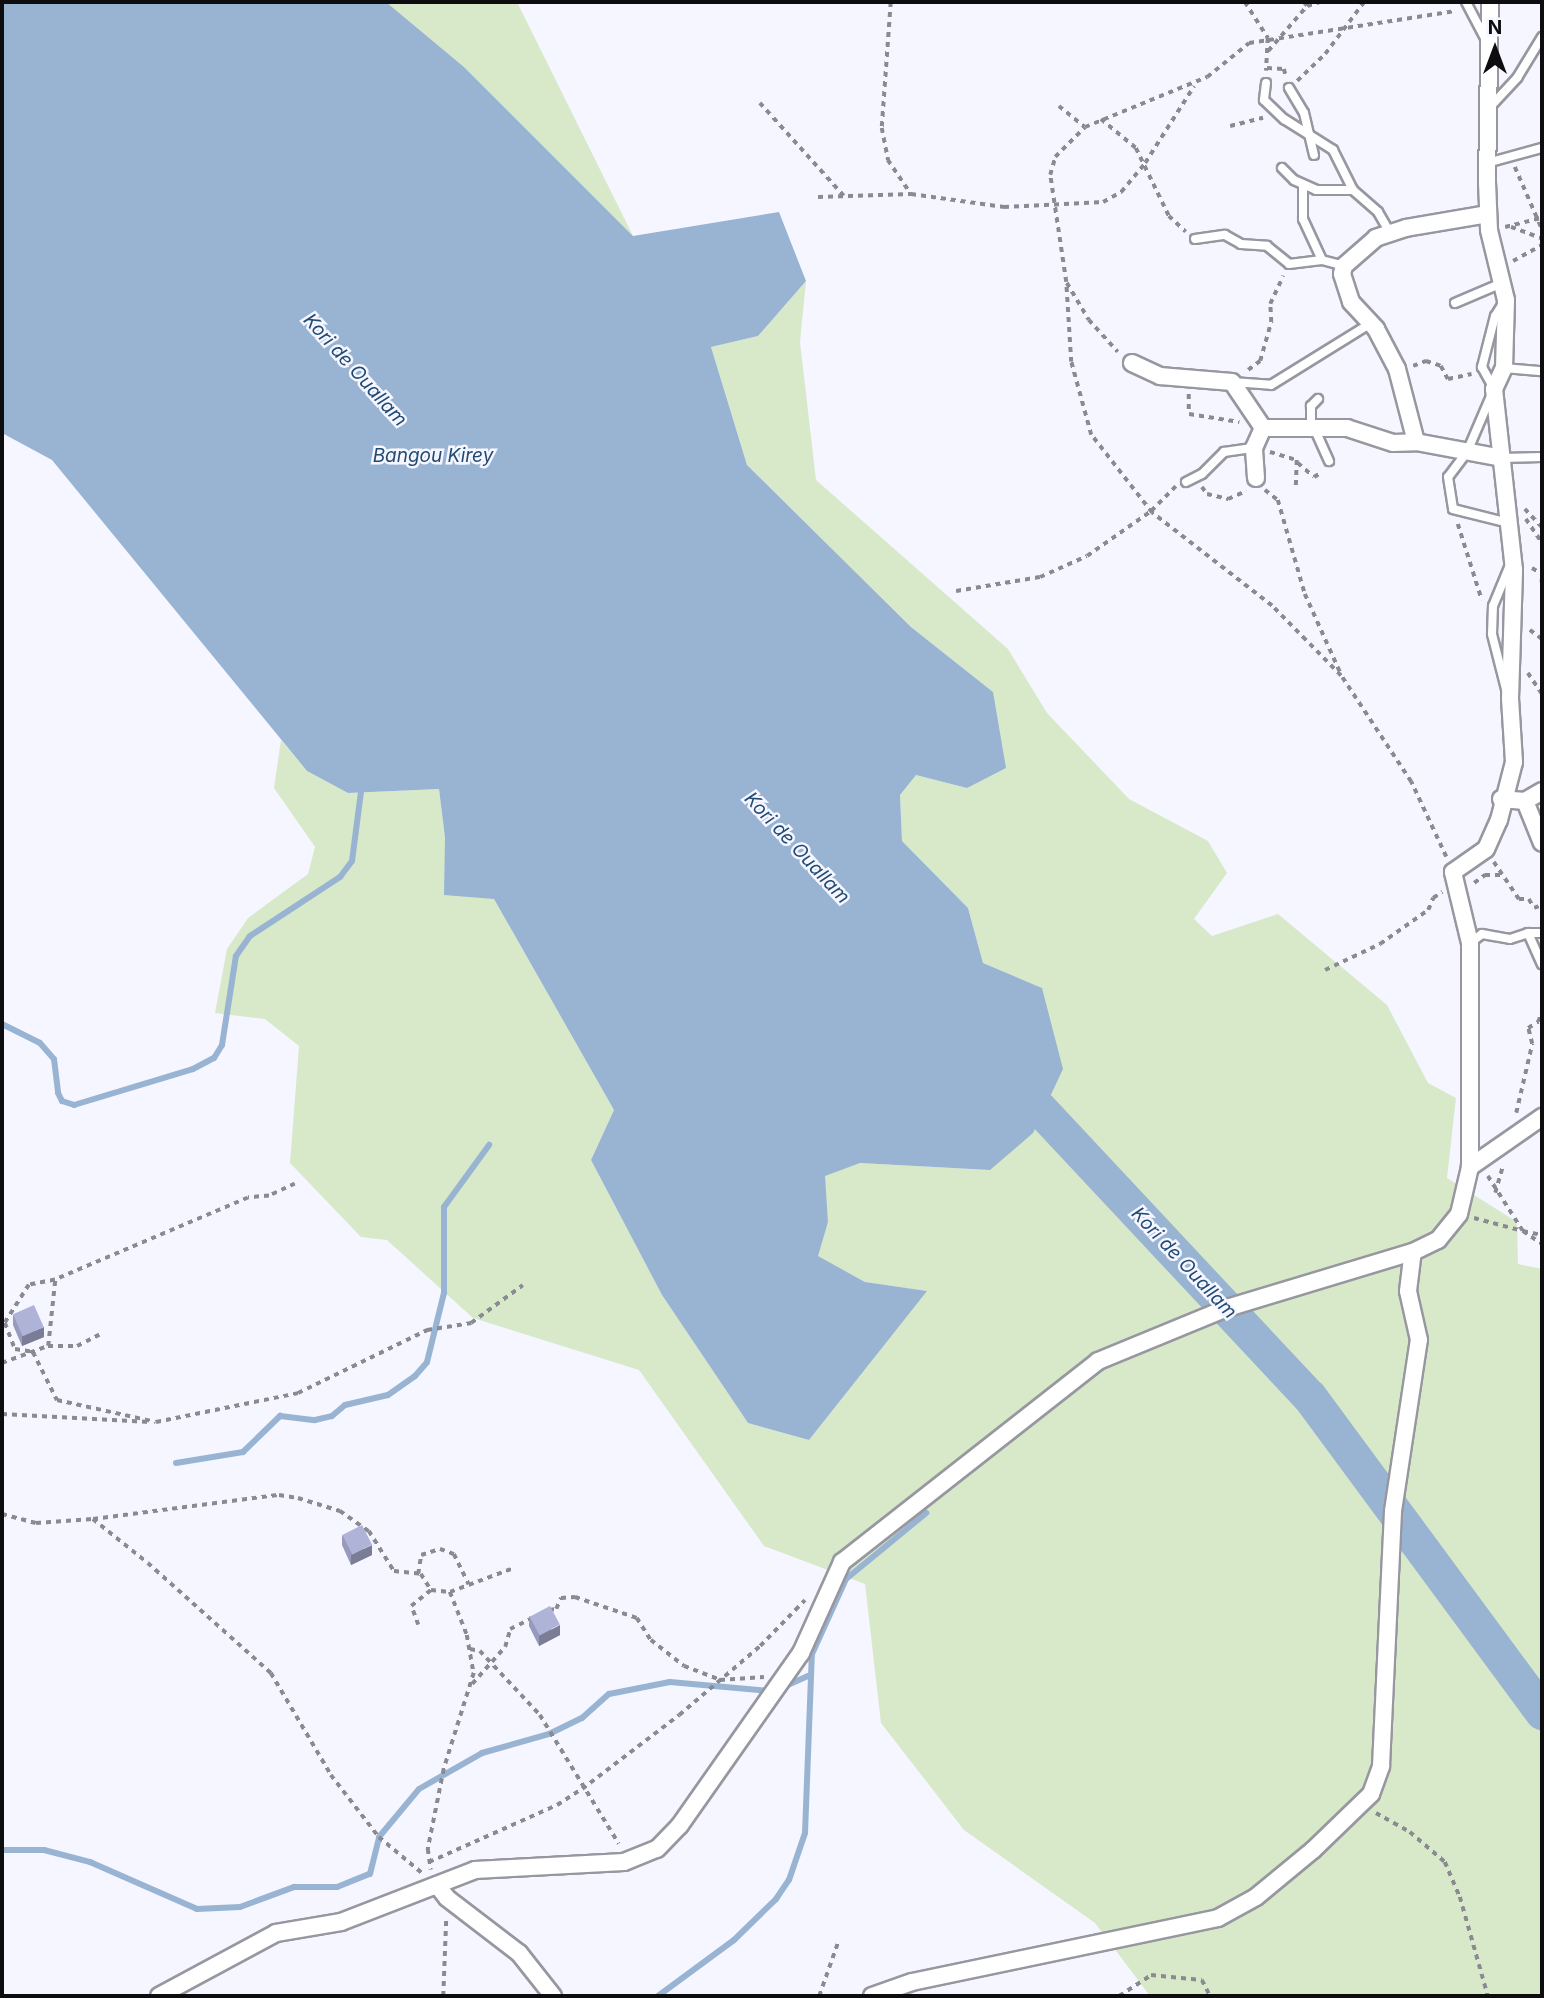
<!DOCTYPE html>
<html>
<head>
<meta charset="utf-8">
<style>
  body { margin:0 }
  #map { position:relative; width:1544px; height:1998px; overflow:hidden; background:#f5f6ff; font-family:Inter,sans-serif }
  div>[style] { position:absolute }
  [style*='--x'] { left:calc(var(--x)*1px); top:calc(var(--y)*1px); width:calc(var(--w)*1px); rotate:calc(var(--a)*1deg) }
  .green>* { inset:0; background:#d8e9c9 }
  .water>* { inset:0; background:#98b4d2 }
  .stream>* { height:6px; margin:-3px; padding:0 3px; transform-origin:3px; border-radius:3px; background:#98b4d2 }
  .river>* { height:35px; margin:-17.5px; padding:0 17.5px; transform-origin:17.5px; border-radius:17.5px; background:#98b4d2 }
  .path>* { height:3.5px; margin-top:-1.75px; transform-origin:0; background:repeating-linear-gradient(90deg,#8a8b91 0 5px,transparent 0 10px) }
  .roads { filter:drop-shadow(2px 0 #9797a0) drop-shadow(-2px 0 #9797a0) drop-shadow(0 2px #9797a0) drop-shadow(0 -2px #9797a0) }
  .lane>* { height:8px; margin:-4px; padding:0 4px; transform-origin:4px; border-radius:4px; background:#fff }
  .street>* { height:16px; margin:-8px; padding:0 8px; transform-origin:8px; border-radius:8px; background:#fff }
  .wall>* { inset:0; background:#979aba }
  .shaded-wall>* { inset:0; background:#7b7d97 }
  .building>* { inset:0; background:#b0b3d8; transform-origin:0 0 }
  span { translate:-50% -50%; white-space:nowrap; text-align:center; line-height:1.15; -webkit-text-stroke:5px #f5f6ff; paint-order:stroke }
  .water-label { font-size:19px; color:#214b73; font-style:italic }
  .frame { position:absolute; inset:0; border:4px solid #0d0d10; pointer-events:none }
  .north { position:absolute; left:1460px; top:14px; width:70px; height:70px; -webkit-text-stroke:5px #f5f6ff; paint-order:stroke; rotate:0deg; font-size:19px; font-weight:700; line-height:28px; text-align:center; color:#0d0d10 }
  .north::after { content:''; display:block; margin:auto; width:24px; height:32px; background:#0d0d10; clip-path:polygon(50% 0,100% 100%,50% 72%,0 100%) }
</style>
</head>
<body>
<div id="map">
  <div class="green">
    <i style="clip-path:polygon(386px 2px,517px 2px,633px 236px,464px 67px)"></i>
    <i style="clip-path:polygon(806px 281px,800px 342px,816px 480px,1008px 649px,1047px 713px,1129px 799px,1208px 841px,1227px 873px,1194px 919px,1212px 936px,1278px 914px,1387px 1005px,1428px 1083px,1456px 1098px,1447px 1178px,1517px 1222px,1518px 1264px,1542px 1269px,1542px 1996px,1150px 1996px,1095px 1923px,964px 1830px,881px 1723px,865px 1584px,764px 1546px,639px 1370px,473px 1318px,387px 1240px,361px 1237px,290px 1163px,299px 1046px,265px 1019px,215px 1013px,227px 949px,248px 918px,308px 874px,315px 847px,274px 788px,281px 740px,307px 771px,348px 793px,439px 789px,445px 838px,494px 899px,614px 1110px,591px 1160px,662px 1295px,748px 1423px,809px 1440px,926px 1291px,865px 1282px,817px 1256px,828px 1222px,824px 1175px,860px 1163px,990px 1170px,1042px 988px,983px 963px,968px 908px,902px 841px,900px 795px,916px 775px,967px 788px,993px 692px,911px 627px,747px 465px,711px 347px,758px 336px)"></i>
  </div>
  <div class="water">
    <i style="clip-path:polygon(2px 2px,386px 2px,464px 67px,633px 236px,779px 212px,806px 281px,758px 336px,711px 347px,747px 465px,911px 627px,993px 692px,1006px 768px,967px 788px,916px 775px,900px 795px,902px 841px,968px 908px,983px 963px,1042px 988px,1063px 1069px,1033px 1133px,990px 1170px,860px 1163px,825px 1176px,828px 1222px,818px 1256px,865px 1282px,927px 1291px,809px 1440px,748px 1423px,662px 1295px,591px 1160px,614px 1110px,494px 899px,444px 895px,445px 838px,439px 789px,348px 793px,307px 771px,52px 460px,2px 433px)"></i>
  </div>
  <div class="stream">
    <i style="--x:2;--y:1024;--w:42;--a:26.6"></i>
    <i style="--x:40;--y:1043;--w:21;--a:49"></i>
    <i style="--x:54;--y:1059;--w:34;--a:83"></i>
    <i style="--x:58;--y:1093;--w:9;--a:63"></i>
    <i style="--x:62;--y:1101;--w:13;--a:18"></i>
    <i style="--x:74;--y:1105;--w:124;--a:-16.8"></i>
    <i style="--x:193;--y:1069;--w:24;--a:-28"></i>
    <i style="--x:214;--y:1058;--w:15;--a:-58"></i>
    <i style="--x:222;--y:1045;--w:90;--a:-81.1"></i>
    <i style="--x:236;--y:956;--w:24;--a:-55"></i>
    <i style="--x:250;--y:936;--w:108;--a:-33.2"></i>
    <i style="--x:340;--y:877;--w:20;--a:-53"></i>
    <i style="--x:352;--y:861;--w:70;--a:-82.6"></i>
    <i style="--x:176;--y:1463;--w:68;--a:-9.3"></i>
    <i style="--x:243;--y:1452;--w:52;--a:-44.2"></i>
    <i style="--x:280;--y:1416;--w:35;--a:7"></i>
    <i style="--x:315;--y:1420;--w:17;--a:-13"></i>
    <i style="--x:332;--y:1416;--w:17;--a:-40"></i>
    <i style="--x:345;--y:1405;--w:44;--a:-13.1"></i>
    <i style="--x:388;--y:1395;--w:33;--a:-35"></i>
    <i style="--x:415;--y:1376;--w:18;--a:-49"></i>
    <i style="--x:427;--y:1362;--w:71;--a:-76.2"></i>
    <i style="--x:444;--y:1293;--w:86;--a:-90"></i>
    <i style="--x:444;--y:1207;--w:77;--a:-54"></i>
    <i style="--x:781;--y:1688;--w:30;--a:-24"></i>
    <i style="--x:2;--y:1850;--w:42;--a:0"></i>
    <i style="--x:44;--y:1850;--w:48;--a:14.6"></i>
    <i style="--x:90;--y:1862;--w:117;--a:23.7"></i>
    <i style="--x:197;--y:1909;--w:43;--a:-2.7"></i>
    <i style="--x:240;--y:1907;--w:58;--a:-20.3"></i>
    <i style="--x:294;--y:1887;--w:43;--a:0"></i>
    <i style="--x:337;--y:1887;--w:35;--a:-22"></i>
    <i style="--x:370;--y:1874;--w:38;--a:-76"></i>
    <i style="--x:379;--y:1837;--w:62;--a:-50.2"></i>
    <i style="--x:419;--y:1789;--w:73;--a:-29.7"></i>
    <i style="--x:482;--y:1753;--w:70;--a:-15.8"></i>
    <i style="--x:549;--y:1734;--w:37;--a:-26"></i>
    <i style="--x:582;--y:1718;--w:36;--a:-42"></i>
    <i style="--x:609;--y:1694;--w:62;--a:-11.1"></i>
    <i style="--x:670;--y:1682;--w:101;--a:5.1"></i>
    <i style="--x:658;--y:1996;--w:94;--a:-36.4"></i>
    <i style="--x:734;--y:1940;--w:59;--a:-44.3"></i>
    <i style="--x:776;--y:1899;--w:23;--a:-56"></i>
    <i style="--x:789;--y:1880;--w:50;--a:-71.2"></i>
    <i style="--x:805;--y:1833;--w:179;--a:-87.8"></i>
    <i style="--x:812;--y:1654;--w:82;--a:-65.6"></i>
    <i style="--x:846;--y:1579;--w:104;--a:-39.5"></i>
  </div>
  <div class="river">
    <i style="--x:1010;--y:1077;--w:437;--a:46.9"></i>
    <i style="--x:1309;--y:1396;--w:393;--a:53.6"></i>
  </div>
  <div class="path">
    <i style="--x:891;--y:2;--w:126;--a:94.1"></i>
    <i style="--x:882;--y:128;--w:33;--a:79"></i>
    <i style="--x:888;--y:160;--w:41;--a:55.9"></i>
    <i style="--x:1245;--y:2;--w:43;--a:57.4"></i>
    <i style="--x:1268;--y:38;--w:33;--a:93"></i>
    <i style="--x:1307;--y:6;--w:14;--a:-17"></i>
    <i style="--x:1268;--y:51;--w:60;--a:-49.1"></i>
    <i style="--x:1307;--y:6;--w:6;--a:-135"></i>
    <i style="--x:1267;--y:68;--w:17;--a:3"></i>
    <i style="--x:1284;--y:69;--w:7;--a:74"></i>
    <i style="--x:1297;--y:81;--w:39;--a:-44"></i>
    <i style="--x:1325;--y:54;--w:65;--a:-53.1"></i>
    <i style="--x:760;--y:103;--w:125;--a:47.9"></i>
    <i style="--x:1059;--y:106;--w:33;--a:39"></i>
    <i style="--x:1101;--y:119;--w:45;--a:39.6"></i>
    <i style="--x:1136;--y:148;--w:76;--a:64.1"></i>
    <i style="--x:1169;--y:216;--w:23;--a:43"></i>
    <i style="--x:1230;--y:126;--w:34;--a:-14"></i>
    <i style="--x:1515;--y:167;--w:68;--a:66.5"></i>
    <i style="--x:818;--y:197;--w:93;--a:-1.8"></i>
    <i style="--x:911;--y:194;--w:94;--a:8"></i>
    <i style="--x:1004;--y:207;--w:99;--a:-2.9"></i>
    <i style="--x:1103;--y:202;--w:21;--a:-29"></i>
    <i style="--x:1121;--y:192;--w:38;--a:-50"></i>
    <i style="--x:1145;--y:163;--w:91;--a:-57.5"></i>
    <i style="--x:1505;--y:227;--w:38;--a:-14"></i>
    <i style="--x:1511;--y:227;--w:33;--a:20"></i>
    <i style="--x:1513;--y:261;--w:33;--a:-29"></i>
    <i style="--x:1067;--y:283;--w:43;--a:59.3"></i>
    <i style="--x:1089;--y:320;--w:43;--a:47.8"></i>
    <i style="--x:1413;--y:366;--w:14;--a:-21"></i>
    <i style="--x:1426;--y:361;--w:16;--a:18"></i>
    <i style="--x:1441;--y:366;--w:15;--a:62"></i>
    <i style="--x:1448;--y:379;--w:24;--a:-12"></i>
    <i style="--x:1248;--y:370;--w:15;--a:-37"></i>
    <i style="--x:1260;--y:361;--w:41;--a:-74.2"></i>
    <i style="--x:1271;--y:322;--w:18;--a:-93"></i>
    <i style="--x:1270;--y:304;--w:31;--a:-65"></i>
    <i style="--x:1189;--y:394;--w:20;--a:90"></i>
    <i style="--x:1189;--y:414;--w:51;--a:9.1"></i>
    <i style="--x:1270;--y:452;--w:28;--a:17"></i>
    <i style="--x:1297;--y:460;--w:29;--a:92"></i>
    <i style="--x:1298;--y:463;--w:21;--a:41"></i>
    <i style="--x:1314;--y:477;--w:9;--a:-32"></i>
    <i style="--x:1202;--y:487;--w:9;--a:54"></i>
    <i style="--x:1207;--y:494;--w:22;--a:13"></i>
    <i style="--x:1228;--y:499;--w:20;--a:-24"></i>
    <i style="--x:1265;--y:490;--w:16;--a:38"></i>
    <i style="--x:1278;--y:500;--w:98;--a:74"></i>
    <i style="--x:1305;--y:594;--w:88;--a:65.8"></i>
    <i style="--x:1525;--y:509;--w:25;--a:47"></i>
    <i style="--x:1526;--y:519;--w:29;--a:56"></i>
    <i style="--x:1458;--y:524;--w:80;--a:72.5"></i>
    <i style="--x:1532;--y:568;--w:12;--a:31"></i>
    <i style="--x:1542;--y:579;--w:4;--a:90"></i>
    <i style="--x:956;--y:591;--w:85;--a:-9.5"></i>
    <i style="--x:1040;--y:577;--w:51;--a:-24.1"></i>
    <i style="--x:1087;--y:556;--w:78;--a:-35.1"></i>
    <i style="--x:1151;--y:511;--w:35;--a:-45"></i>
    <i style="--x:1530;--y:630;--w:15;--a:37"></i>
    <i style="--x:1528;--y:673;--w:25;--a:56"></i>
    <i style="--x:1446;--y:857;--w:83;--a:-115"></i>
    <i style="--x:1411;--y:782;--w:127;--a:-123.4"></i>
    <i style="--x:1341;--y:676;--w:98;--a:-134.6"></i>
    <i style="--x:1272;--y:606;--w:152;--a:-142.2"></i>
    <i style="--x:1152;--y:513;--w:99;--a:-128"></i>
    <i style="--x:1091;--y:435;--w:76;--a:-105.3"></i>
    <i style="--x:1071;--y:362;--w:80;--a:-93.6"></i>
    <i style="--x:1066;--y:282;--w:108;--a:-98.5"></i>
    <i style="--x:1050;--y:175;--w:19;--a:-74"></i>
    <i style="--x:1055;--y:157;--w:42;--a:-45"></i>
    <i style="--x:1085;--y:127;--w:132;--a:-22.3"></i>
    <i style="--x:1207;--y:77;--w:54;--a:-39"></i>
    <i style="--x:1249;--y:43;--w:209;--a:-8.8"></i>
    <i style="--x:1494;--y:862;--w:45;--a:56"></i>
    <i style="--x:1519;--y:899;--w:10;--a:0"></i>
    <i style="--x:1529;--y:899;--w:10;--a:61"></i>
    <i style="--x:1534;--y:908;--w:9;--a:-21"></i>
    <i style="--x:1474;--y:883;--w:14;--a:-36"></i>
    <i style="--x:1485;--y:875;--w:20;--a:0"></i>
    <i style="--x:1325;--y:970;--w:61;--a:-25.3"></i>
    <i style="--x:1380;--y:944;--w:59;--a:-35.3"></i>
    <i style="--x:1428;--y:910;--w:13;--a:-67"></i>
    <i style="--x:1433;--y:898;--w:11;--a:-34"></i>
    <i style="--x:1516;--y:1113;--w:71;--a:-76.9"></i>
    <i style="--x:1532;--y:1044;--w:16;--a:-104"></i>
    <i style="--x:1528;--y:1028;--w:12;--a:-31"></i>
    <i style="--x:1538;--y:1022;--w:12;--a:-70"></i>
    <i style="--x:1488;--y:1176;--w:65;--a:57.5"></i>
    <i style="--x:1523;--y:1231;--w:19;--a:12"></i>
    <i style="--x:295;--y:1184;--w:29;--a:155"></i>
    <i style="--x:269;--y:1196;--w:21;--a:175"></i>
    <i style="--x:248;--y:1198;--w:210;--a:157"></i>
    <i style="--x:55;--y:1280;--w:26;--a:169"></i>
    <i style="--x:29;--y:1285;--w:45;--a:122.3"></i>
    <i style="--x:5;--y:1323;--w:28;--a:69"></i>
    <i style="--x:15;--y:1349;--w:18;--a:9"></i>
    <i style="--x:33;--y:1352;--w:54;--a:63.4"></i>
    <i style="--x:57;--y:1400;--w:101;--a:12.5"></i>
    <i style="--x:156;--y:1422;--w:145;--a:-11.5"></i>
    <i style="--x:298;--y:1393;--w:144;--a:-26"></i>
    <i style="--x:427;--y:1330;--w:45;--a:-9"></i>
    <i style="--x:471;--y:1323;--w:64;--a:-36.2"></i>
    <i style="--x:1495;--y:1193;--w:29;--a:-74"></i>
    <i style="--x:1474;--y:1218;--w:51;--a:14.9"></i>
    <i style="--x:1523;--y:1231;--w:23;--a:34"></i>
    <i style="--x:48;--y:1346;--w:29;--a:0"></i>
    <i style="--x:77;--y:1346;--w:25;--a:-27"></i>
    <i style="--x:2;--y:1363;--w:49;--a:-20.3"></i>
    <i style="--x:48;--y:1346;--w:66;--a:-83.9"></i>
    <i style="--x:2;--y:1414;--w:148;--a:3.1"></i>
    <i style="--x:2;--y:1514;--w:35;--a:15"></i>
    <i style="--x:36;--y:1523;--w:57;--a:-4"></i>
    <i style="--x:93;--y:1519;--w:70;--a:38.7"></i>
    <i style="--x:148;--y:1563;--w:165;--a:41.8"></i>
    <i style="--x:271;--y:1673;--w:118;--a:59.5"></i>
    <i style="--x:331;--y:1775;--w:78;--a:52.3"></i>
    <i style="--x:379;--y:1837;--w:56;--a:39.9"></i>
    <i style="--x:93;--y:1519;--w:188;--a:-7.4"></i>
    <i style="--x:279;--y:1495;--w:19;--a:9"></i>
    <i style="--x:298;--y:1498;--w:44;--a:17.2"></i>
    <i style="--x:340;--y:1511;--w:35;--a:35"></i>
    <i style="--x:369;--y:1531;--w:47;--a:58"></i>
    <i style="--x:394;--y:1571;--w:27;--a:6"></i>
    <i style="--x:421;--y:1574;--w:19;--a:58"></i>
    <i style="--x:431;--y:1590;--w:19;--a:6"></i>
    <i style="--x:450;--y:1592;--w:46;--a:68.4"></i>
    <i style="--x:467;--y:1635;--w:39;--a:80"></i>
    <i style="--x:474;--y:1673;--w:101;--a:107.4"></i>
    <i style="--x:444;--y:1769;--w:82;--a:101.3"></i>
    <i style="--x:428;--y:1849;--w:21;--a:82"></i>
    <i style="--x:418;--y:1574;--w:19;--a:-81"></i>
    <i style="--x:421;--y:1555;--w:20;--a:-18"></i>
    <i style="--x:440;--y:1549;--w:15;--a:20"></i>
    <i style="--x:454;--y:1554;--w:34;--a:64"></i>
    <i style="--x:450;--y:1592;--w:68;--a:-20.6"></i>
    <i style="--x:549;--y:1610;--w:7;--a:-8"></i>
    <i style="--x:556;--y:1609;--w:12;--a:-66"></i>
    <i style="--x:561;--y:1598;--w:14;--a:-4"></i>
    <i style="--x:575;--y:1597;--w:65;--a:18.7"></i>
    <i style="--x:637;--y:1618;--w:26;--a:58"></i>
    <i style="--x:651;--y:1640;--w:42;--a:38.2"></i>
    <i style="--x:684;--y:1666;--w:39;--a:21"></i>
    <i style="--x:720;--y:1680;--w:44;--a:-3.9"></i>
    <i style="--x:418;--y:1625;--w:20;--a:-110"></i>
    <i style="--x:411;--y:1606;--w:26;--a:-39"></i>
    <i style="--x:470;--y:1649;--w:10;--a:11"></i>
    <i style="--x:480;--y:1651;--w:88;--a:46.8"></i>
    <i style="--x:540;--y:1715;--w:151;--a:58.5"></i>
    <i style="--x:472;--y:1684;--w:50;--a:-48.3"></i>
    <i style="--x:505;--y:1647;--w:19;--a:-74"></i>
    <i style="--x:510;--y:1629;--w:25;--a:-26"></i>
    <i style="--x:1376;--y:1813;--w:39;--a:29"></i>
    <i style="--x:1410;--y:1832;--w:46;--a:40.6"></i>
    <i style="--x:1445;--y:1862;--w:38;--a:67"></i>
    <i style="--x:1460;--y:1897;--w:103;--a:74.2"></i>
    <i style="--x:429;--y:1862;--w:140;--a:-24"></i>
    <i style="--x:557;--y:1805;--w:30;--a:-33"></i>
    <i style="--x:582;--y:1789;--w:122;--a:-37.3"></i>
    <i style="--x:679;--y:1715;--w:106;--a:-40.4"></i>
    <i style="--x:760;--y:1646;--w:64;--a:-45.6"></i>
    <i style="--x:443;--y:1996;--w:78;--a:-87.8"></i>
    <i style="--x:819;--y:1996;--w:57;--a:-70.6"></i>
    <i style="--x:1119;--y:1996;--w:38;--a:-33"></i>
    <i style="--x:1151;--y:1975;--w:51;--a:5.6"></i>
    <i style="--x:1202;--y:1980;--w:18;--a:63"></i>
  </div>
  <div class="roads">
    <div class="lane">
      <i style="--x:1466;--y:2;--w:43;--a:62.2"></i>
      <i style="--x:1266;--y:83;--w:17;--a:97"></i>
      <i style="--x:1264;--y:100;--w:28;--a:44"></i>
      <i style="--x:1284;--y:119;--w:58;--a:32.3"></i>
      <i style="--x:1333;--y:150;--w:45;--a:63.4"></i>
      <i style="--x:1289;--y:88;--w:29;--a:59"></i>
      <i style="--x:1304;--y:113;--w:43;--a:76.6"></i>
      <i style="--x:1490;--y:107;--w:40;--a:-47"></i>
      <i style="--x:1517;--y:78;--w:48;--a:-58.6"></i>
      <i style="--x:1487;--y:163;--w:57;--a:-15.3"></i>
      <i style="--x:1282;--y:168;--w:17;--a:45"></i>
      <i style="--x:1294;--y:180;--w:24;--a:24"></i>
      <i style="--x:1316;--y:190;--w:37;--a:0"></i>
      <i style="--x:1353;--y:190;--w:33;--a:41"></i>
      <i style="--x:1378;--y:212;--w:24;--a:60"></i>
      <i style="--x:1303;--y:185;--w:34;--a:90"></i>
      <i style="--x:1303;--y:219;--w:45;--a:65.1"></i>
      <i style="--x:1195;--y:239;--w:30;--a:-8"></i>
      <i style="--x:1225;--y:235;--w:18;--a:29"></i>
      <i style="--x:1241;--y:244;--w:26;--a:4"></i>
      <i style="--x:1267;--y:246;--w:28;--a:39"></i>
      <i style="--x:1289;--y:264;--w:33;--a:-7"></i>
      <i style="--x:1322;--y:260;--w:23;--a:15"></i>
      <i style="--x:1455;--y:303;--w:51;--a:-23.1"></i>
      <i style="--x:1502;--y:305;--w:13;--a:122"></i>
      <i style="--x:1495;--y:316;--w:53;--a:104.3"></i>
      <i style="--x:1482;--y:367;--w:25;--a:61"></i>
      <i style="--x:1494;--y:389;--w:69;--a:113.2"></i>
      <i style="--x:1467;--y:452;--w:31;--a:127"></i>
      <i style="--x:1448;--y:477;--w:32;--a:81"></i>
      <i style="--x:1453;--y:509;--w:58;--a:14"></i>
      <i style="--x:1504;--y:368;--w:38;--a:5"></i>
      <i style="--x:1232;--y:382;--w:39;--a:4"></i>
      <i style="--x:1271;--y:385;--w:118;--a:-31.8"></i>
      <i style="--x:1318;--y:399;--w:10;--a:135"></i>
      <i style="--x:1311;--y:406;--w:15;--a:90"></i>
      <i style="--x:1311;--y:421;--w:44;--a:65.8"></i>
      <i style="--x:1502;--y:458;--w:40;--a:-1.4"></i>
      <i style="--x:1186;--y:482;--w:18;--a:-27"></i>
      <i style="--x:1202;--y:474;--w:31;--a:-45"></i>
      <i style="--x:1224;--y:452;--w:30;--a:-8"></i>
      <i style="--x:1507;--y:693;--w:61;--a:-104.3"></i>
      <i style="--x:1492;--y:634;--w:28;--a:-88"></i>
      <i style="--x:1493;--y:606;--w:44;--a:-67.5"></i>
      <i style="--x:1542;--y:933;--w:14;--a:180"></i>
      <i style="--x:1528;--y:933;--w:34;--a:66"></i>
      <i style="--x:1470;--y:943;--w:15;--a:-37"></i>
      <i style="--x:1482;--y:934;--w:28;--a:10"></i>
      <i style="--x:1510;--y:939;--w:19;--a:-18"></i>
    </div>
    <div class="street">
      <i style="--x:1488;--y:214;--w:83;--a:170.3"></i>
      <i style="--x:1406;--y:228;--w:32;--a:162"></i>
      <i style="--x:1376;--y:238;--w:43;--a:138.8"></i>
      <i style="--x:1344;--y:266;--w:8;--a:104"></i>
      <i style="--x:1342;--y:274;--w:29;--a:72"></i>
      <i style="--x:1351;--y:302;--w:37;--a:47"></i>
      <i style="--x:1376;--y:329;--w:45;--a:62.3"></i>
      <i style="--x:1397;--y:369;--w:75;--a:75.4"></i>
      <i style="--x:1416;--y:442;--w:87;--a:10.5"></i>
      <i style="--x:1132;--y:363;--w:31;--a:25"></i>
      <i style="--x:1160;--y:376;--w:72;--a:4.8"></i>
      <i style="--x:1232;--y:382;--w:55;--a:56"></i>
      <i style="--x:1256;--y:478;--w:30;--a:-94"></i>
      <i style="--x:1254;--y:448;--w:22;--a:-66"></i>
      <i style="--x:1263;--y:428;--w:84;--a:0"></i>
      <i style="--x:1347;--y:428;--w:48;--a:18.1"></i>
      <i style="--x:1393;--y:443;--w:23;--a:-2"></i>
      <i style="--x:1501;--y:799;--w:24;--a:5"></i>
      <i style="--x:1525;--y:801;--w:45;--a:68"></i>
      <i style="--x:1525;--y:801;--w:20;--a:-30"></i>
      <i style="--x:1470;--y:1167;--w:88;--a:-34.8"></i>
      <i style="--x:437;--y:1885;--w:16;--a:52"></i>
      <i style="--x:447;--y:1898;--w:91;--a:37.4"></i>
      <i style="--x:519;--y:1953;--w:55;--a:51.7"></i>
      <i style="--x:159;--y:1996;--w:133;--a:-28.3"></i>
      <i style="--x:276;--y:1933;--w:66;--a:-9.6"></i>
      <i style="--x:341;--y:1922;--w:144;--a:-21.2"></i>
      <i style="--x:475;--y:1870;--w:149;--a:-3.1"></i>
      <i style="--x:624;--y:1862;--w:35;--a:-22"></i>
      <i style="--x:657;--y:1849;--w:33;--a:-46"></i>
      <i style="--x:680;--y:1825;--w:210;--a:-54.9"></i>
      <i style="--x:801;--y:1653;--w:100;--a:-65.7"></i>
      <i style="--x:842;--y:1562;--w:325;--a:-38.1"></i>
      <i style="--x:1098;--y:1361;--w:139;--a:-22.3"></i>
      <i style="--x:1227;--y:1308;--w:194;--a:-16.8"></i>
      <i style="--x:1413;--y:1252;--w:28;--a:-26"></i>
      <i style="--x:1438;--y:1240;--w:33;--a:-51"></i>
      <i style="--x:1459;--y:1214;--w:48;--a:-76.8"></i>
      <i style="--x:1470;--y:1167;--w:224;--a:-90"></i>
      <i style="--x:1470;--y:943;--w:73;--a:-103.5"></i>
      <i style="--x:1453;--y:872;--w:40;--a:-34.9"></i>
      <i style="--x:1486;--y:849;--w:32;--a:-66"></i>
      <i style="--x:1499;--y:820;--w:60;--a:-75.5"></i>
      <i style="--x:1514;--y:762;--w:63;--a:-93.6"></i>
      <i style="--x:1510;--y:699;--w:129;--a:-88.2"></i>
      <i style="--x:1514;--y:570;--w:182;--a:-96.3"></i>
      <i style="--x:1494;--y:389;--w:23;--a:-65"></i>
      <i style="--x:1504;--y:368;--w:68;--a:-88.3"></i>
      <i style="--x:1506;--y:300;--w:72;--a:-103.7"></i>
      <i style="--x:1489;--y:230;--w:47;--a:-92.4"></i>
      <i style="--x:1487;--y:183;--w:181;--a:-89.1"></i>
      <i style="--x:872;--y:1996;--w:42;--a:-19.3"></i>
      <i style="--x:912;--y:1982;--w:313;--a:-11.8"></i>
      <i style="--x:1218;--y:1918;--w:43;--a:-28.9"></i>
      <i style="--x:1256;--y:1897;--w:74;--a:-39.5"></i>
      <i style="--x:1313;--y:1850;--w:81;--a:-44"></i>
      <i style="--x:1371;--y:1794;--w:30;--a:-70"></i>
      <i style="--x:1381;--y:1766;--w:255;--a:-87.3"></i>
      <i style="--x:1393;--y:1511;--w:173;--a:-81.4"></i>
      <i style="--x:1419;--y:1340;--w:50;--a:-102.7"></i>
      <i style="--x:1408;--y:1291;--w:39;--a:-83"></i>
    </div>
  </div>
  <div class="wall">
    <i style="clip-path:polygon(13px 1315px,44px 1337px,22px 1346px,13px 1325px)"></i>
    <i style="clip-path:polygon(342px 1535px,372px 1555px,351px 1565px,342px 1545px)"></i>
    <i style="clip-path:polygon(529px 1616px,560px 1635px,539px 1646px,529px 1626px)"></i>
  </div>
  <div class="shaded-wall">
    <i style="clip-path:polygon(44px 1327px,44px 1337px,22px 1346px,22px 1336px)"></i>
    <i style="clip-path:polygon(372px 1545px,372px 1555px,351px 1565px,351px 1555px)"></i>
    <i style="clip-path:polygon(560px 1625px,560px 1635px,539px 1646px,539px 1636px)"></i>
  </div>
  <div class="building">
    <i style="left:34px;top:1305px;width:24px;height:23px;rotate:66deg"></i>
    <i style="left:362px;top:1525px;width:22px;height:22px;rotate:63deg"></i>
    <i style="left:550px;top:1606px;width:21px;height:23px;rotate:62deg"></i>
  </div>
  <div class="water-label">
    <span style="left:355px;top:370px;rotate:48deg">Kori de Ouallam</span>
    <span style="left:433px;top:456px">Bangou Kirey</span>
    <span style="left:797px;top:848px;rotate:47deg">Kori de Ouallam</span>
    <span style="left:1184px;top:1263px;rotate:47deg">Kori de Ouallam</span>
  </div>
  <div class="frame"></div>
  <div class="north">N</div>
</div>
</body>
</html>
